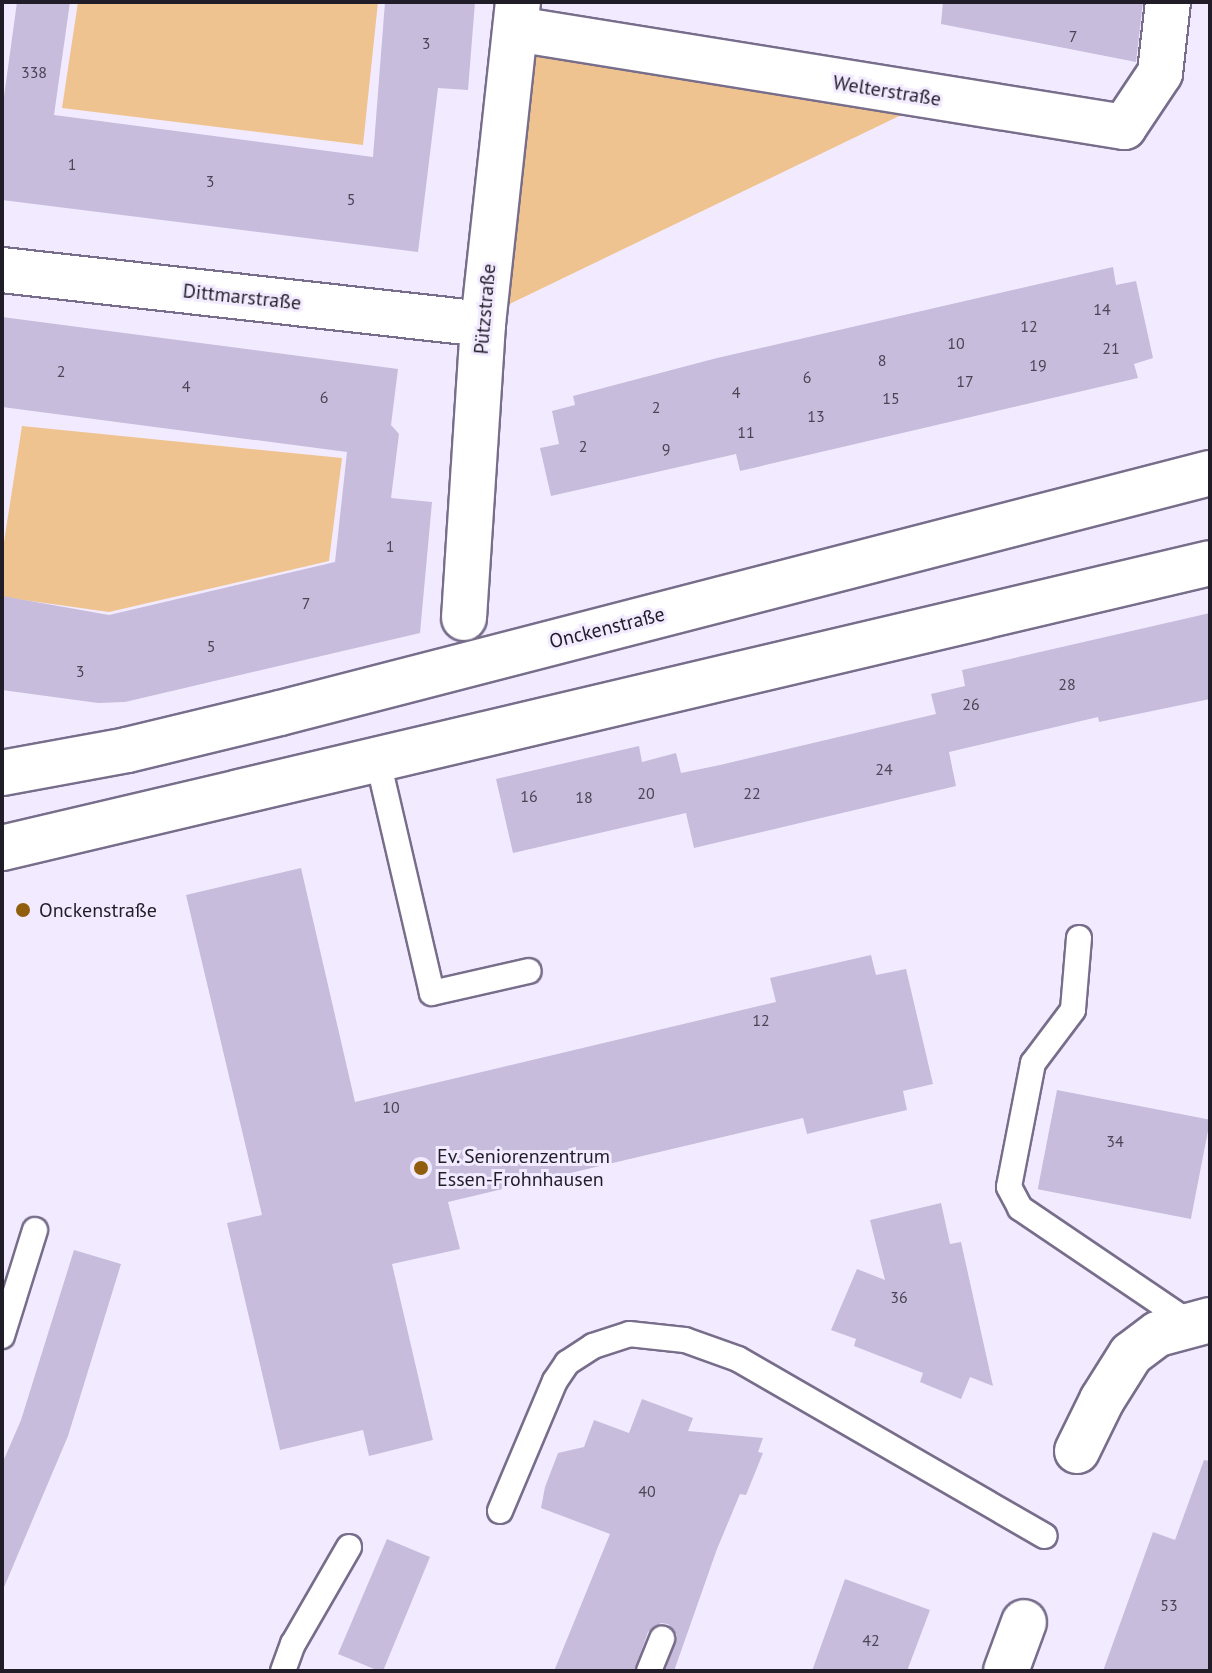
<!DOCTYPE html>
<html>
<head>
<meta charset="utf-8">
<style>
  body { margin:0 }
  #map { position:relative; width:1212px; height:1673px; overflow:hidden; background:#f2ebff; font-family:"PT Sans",sans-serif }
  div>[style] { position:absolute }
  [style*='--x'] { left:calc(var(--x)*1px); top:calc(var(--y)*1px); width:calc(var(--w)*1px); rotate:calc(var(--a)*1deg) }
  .green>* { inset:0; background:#eec38f }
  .building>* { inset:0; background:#c7bcdc; transform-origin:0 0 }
  .roads { filter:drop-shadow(2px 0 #786e8b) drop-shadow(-2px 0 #786e8b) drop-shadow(0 2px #786e8b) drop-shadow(0 -2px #786e8b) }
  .lane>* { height:24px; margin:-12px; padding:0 12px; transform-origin:12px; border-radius:12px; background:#fff }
  .street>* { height:44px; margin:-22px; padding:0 22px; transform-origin:22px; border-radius:22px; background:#fff }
  .secondary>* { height:44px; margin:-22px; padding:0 22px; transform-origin:22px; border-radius:22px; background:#fff }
  .dots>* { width:22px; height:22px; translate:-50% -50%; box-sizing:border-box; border:4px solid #f2ebff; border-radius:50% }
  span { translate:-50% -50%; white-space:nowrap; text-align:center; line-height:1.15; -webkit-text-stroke:6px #f2ebff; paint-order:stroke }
  .number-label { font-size:16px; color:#4a4455 }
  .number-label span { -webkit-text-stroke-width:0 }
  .street-label { font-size:20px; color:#201c28 }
  .poi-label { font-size:20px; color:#201c28 }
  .left { translate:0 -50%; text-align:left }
  .frame { position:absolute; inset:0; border:4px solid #201c28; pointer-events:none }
</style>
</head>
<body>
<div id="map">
  <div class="green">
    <i style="clip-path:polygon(78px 2px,378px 2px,363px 145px,62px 108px)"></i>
    <i style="clip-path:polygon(526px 39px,924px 104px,495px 311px)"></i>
    <i style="clip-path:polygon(22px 426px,342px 458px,329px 561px,109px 612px,2px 597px,2px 555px)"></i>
  </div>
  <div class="building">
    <i style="clip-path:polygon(17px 2px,70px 2px,54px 115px,373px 157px,385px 2px,475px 2px,468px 90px,438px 88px,418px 252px,2px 200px,2px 111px)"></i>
    <i style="clip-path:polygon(943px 2px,1143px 2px,1136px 62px,941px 24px)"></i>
    <i style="clip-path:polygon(1113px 267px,1116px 285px,1136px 281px,1153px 358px,1134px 364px,1138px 378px,740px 471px,736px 454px,551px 496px,540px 448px,559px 444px,552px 411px,575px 405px,573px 396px,717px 358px)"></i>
    <i style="clip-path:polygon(2px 317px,398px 369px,391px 425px,399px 434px,391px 498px,432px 502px,420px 633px,125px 702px,98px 703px,2px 690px,2px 596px,109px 615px,335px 562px,347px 452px,2px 407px)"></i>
    <i style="clip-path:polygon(1210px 613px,1210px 699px,1099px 722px,1098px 717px,949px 752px,956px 786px,694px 848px,686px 813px,513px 853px,496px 779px,639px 746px,642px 762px,676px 753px,681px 773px,720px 765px,936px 714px,931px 694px,965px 686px,962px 670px)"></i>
    <i style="clip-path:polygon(301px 868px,355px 1102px,776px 1002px,770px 978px,871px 955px,876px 975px,906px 969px,933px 1084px,903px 1091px,907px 1110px,877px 1117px,807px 1134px,803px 1118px,448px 1202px,460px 1249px,392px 1264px,433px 1440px,369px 1456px,363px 1430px,280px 1450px,227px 1223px,262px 1215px,186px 895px)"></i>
    <i style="left:1057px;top:1090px;width:156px;height:101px;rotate:11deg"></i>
    <i style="clip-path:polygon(941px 1203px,950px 1244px,961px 1242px,993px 1386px,970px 1377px,961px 1399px,920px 1382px,923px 1373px,854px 1346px,856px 1339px,831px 1330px,857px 1269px,885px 1280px,870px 1220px)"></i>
    <i style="clip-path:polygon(74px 1250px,121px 1264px,68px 1436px,2px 1592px,2px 1464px,21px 1420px)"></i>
    <i style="clip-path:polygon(642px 1399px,693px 1418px,688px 1431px,763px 1438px,758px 1452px,763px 1453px,746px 1495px,740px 1494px,717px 1549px,674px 1671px,665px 1671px,677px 1635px,668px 1624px,661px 1623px,648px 1632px,634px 1671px,554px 1671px,610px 1534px,541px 1508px,545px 1487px,558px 1453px,584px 1447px,594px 1420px,629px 1433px)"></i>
    <i style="clip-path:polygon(1204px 1460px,1210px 1461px,1210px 1671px,1103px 1671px,1153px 1532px,1175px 1540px)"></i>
    <i style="clip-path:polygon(387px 1539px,430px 1557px,383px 1671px,379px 1671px,338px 1654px)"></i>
    <i style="clip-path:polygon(845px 1579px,930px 1610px,907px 1671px,812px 1671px)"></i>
  </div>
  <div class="roads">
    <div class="lane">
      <i style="--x:378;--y:761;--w:238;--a:76.9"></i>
      <i style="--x:432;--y:993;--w:99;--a:-12.8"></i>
      <i style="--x:1079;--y:938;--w:72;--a:94.8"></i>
      <i style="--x:1073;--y:1010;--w:66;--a:127"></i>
      <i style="--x:1033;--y:1063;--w:126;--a:101"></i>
      <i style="--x:1009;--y:1187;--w:24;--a:62"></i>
      <i style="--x:1020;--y:1208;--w:205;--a:34.1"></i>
      <i style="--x:2;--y:1336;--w:111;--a:-72.7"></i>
      <i style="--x:500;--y:1511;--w:141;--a:-67.1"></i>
      <i style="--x:555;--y:1381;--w:22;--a:-56"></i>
      <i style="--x:567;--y:1363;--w:31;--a:-33"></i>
      <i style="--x:593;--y:1346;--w:38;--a:-18"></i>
      <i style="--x:629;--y:1334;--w:56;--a:6.1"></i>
      <i style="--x:685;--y:1340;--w:56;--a:19.7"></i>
      <i style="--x:738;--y:1359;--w:354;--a:30"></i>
      <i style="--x:283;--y:1671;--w:29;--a:-70"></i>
      <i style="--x:293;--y:1644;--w:112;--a:-60"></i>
      <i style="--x:649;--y:1671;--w:35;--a:-68"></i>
    </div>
    <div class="street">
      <i style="--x:516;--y:29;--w:616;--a:9.16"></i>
      <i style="--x:1124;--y:127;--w:65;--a:-56.3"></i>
      <i style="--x:1160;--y:73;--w:71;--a:-83.6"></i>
      <i style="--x:2;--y:270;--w:484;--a:6.4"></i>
      <i style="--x:464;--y:618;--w:295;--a:-86.3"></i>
      <i style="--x:483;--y:324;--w:324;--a:-83.8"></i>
      <i style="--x:1077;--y:1451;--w:57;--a:-63.9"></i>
      <i style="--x:1102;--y:1400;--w:54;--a:-57.8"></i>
      <i style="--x:1131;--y:1354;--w:34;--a:-37"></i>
      <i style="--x:1158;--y:1334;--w:54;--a:-15.1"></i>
      <i style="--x:1006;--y:1671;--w:52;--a:-69.8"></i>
    </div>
    <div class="secondary">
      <i style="--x:2;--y:773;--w:127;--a:-10.4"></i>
      <i style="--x:127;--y:750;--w:157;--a:-13.6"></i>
      <i style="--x:280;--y:713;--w:960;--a:-14.47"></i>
      <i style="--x:2;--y:848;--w:1241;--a:-13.27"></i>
    </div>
  </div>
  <div class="dots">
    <i style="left:23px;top:910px;background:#915e0e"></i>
    <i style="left:421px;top:1168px;background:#915e0e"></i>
  </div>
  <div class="number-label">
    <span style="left:1073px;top:36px">7</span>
    <span style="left:426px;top:43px">3</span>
    <span style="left:34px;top:72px">338</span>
    <span style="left:72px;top:164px">1</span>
    <span style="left:210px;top:181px">3</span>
    <span style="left:351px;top:199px">5</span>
    <span style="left:1102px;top:309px">14</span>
    <span style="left:1029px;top:326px">12</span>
    <span style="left:956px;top:343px">10</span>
    <span style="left:1111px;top:348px">21</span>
    <span style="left:882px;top:360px">8</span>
    <span style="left:1038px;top:365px">19</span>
    <span style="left:61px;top:371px">2</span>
    <span style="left:807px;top:377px">6</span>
    <span style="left:965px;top:381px">17</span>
    <span style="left:186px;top:386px">4</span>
    <span style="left:736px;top:392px">4</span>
    <span style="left:324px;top:397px">6</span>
    <span style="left:891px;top:398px">15</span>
    <span style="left:656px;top:407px">2</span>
    <span style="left:816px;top:416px">13</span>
    <span style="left:746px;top:432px">11</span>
    <span style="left:583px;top:446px">2</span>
    <span style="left:666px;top:449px">9</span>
    <span style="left:390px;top:546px">1</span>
    <span style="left:306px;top:603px">7</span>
    <span style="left:211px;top:646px">5</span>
    <span style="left:80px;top:671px">3</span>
    <span style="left:1067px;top:684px">28</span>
    <span style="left:971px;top:704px">26</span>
    <span style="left:884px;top:769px">24</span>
    <span style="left:646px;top:793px">20</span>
    <span style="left:752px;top:793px">22</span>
    <span style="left:529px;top:796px">16</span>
    <span style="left:584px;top:797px">18</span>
    <span style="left:761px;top:1020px">12</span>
    <span style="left:391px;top:1107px">10</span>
    <span style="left:1115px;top:1141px">34</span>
    <span style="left:899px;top:1297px">36</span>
    <span style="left:647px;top:1491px">40</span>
    <span style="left:1169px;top:1605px">53</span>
    <span style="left:871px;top:1640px">42</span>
  </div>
  <div class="street-label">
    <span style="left:887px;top:91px;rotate:9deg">Welterstraße</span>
    <span style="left:242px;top:297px;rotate:6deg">Dittmarstraße</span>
    <span style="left:485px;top:309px;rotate:-85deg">Pützstraße</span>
    <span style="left:607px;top:628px;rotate:-14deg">Onckenstraße</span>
  </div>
  <div class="poi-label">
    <span class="left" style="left:39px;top:910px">Onckenstraße</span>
    <span class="left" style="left:437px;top:1168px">Ev. Seniorenzentrum<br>Essen-Frohnhausen</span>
  </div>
  <div class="frame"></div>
</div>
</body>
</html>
